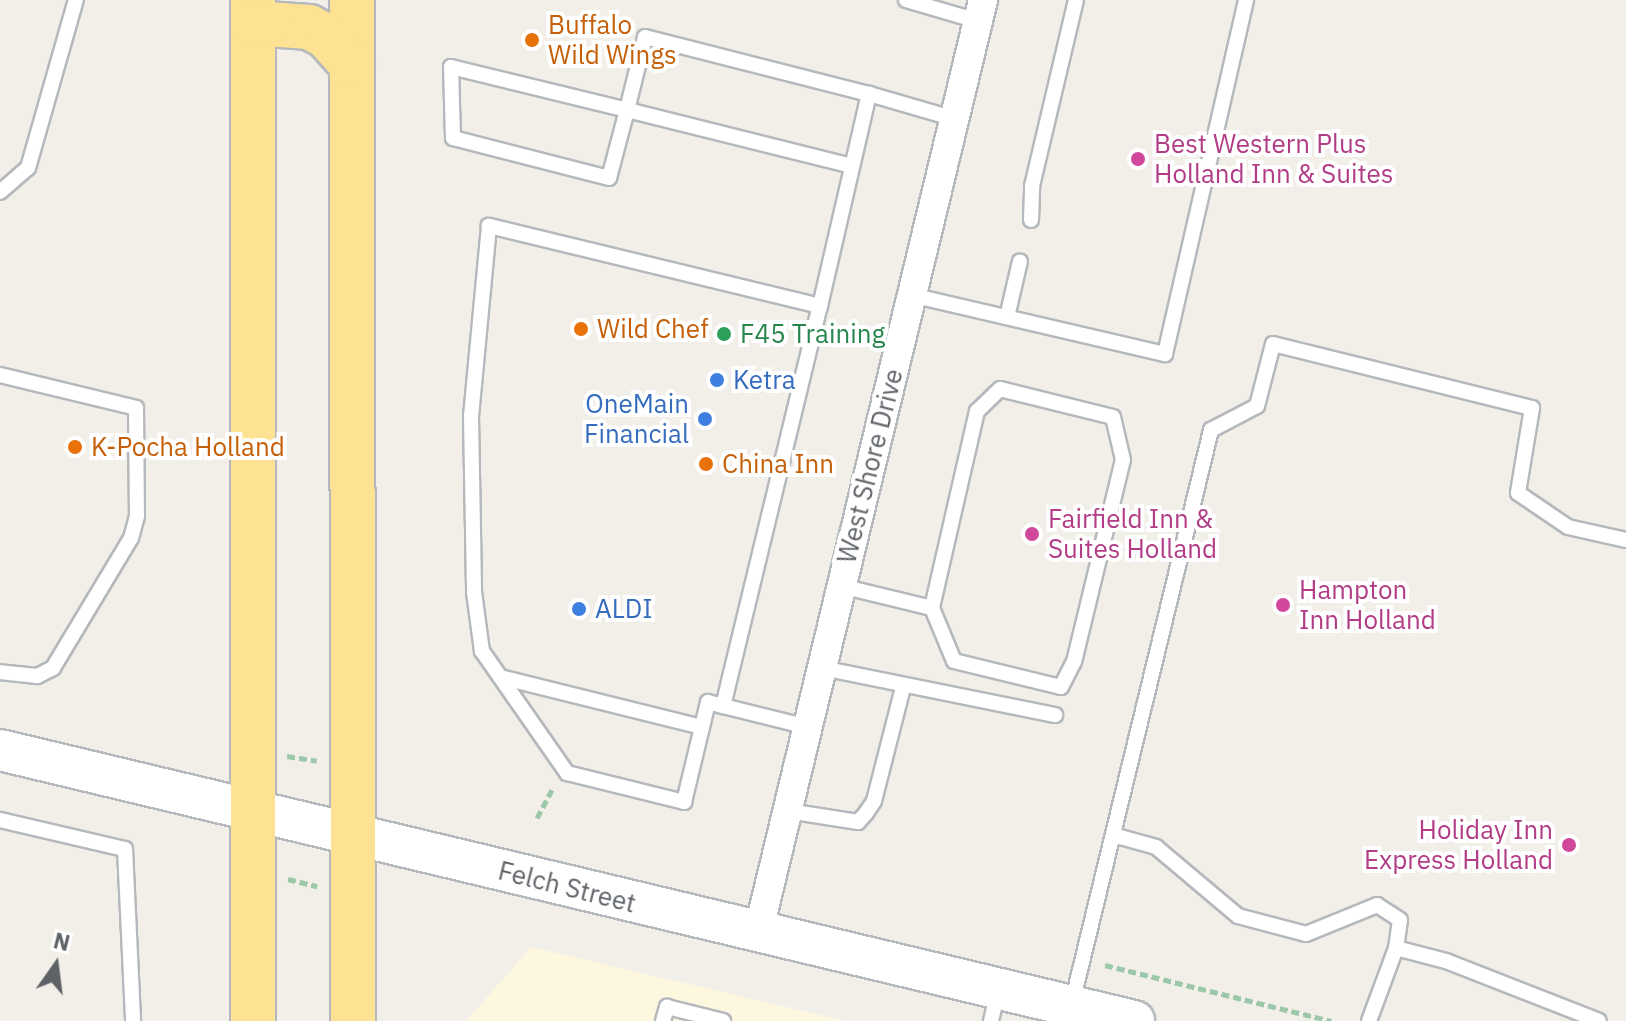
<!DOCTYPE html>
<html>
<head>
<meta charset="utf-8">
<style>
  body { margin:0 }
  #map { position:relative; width:1626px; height:1021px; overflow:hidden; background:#f1efe8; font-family:"IBM Plex Sans",sans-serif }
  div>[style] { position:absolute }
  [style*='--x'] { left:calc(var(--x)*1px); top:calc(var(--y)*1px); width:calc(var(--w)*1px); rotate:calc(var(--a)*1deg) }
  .commercial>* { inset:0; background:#fef7e0 }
  .path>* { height:5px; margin-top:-2.5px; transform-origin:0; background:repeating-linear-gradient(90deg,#9cc7a9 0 8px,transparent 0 12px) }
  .roads { filter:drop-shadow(2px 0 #b5b8bc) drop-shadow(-2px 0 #b5b8bc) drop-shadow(0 2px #b5b8bc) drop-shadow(0 -2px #b5b8bc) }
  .lane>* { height:14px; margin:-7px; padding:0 7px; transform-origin:7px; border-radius:7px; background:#fff }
  .street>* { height:28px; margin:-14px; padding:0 14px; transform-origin:14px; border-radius:14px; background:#fff }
  .secondary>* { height:40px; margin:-20px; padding:0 20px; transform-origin:20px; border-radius:20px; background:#fff }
  .highway>* { height:44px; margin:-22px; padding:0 22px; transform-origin:22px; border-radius:22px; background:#fde293 }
  .dots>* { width:22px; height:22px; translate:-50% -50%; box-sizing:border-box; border:4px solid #fff; border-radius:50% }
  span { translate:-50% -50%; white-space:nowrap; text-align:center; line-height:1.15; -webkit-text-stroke:8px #fff; paint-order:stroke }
  .food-label { font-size:26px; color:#c56008 }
  .left { translate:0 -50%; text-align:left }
  .hotel-label { font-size:26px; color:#b23c85 }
  .right { translate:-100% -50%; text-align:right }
  .leisure-label { font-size:26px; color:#27864d }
  .shop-label { font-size:26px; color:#366cbe }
  .street-label { font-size:26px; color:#5f6368 }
  .north { position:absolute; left:16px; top:925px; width:80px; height:80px; -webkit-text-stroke:6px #fff; paint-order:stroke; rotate:14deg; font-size:22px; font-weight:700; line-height:32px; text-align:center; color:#5f6368 }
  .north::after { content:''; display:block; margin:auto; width:28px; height:36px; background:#5f6368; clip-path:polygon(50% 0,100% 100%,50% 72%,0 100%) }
</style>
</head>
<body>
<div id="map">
  <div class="commercial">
    <i style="clip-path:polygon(531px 947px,846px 1021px,466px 1021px)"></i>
  </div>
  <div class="path">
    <i style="--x:287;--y:756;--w:30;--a:9"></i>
    <i style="--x:537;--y:818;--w:32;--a:-62"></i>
    <i style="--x:288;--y:879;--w:30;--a:14"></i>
    <i style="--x:1105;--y:965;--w:233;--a:13.9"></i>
  </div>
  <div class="roads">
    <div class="lane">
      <i style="--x:906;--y:0;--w:75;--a:16.3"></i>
      <i style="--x:852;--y:166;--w:232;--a:-166"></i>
      <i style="--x:627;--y:110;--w:70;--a:104.8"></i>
      <i style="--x:609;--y:178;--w:161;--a:-165.6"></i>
      <i style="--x:453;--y:138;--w:71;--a:-91.6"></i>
      <i style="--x:451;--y:67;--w:181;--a:13.7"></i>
      <i style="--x:627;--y:110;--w:75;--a:-76.1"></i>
      <i style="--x:645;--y:37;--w:231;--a:14.3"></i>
      <i style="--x:0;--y:192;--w:37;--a:-41"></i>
      <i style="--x:28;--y:168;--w:175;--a:-74.1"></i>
      <i style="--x:1031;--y:220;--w:34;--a:-88"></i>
      <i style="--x:1032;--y:186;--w:191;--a:-76.7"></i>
      <i style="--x:911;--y:295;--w:261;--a:13.1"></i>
      <i style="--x:1165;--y:354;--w:363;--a:-77.1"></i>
      <i style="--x:820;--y:306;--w:218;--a:-77"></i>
      <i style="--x:869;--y:94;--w:90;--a:16.2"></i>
      <i style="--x:1007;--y:317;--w:57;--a:-76.9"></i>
      <i style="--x:0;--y:375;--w:140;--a:13.6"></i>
      <i style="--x:136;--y:408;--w:108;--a:89.5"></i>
      <i style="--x:137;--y:516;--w:23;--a:105"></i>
      <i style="--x:131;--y:538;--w:152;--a:121"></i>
      <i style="--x:53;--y:668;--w:18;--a:153"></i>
      <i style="--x:37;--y:676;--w:37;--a:-174"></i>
      <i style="--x:841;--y:586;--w:94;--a:13.6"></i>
      <i style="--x:932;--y:608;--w:57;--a:67.5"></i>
      <i style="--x:954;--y:661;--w:110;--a:13.7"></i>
      <i style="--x:1061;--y:687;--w:28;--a:-63"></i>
      <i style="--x:1074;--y:662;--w:208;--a:-76.4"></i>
      <i style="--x:1123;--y:460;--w:44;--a:-103.1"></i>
      <i style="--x:1113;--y:417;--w:116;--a:-166.1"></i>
      <i style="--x:1000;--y:389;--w:32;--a:136"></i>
      <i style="--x:977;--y:411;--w:202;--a:102.9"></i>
      <i style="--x:822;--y:668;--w:238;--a:11.4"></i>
      <i style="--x:504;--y:678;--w:204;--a:13.9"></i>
      <i style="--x:723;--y:706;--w:412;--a:-76.4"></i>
      <i style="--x:820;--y:306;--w:341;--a:-166.4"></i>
      <i style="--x:489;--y:226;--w:191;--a:95.4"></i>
      <i style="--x:471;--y:416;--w:176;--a:89"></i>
      <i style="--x:474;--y:592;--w:60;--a:82.3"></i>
      <i style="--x:482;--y:651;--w:149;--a:55.1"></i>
      <i style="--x:567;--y:773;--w:121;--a:13.9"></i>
      <i style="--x:684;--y:802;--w:103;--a:-76.5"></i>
      <i style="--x:708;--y:702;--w:16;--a:15"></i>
      <i style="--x:723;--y:706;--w:88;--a:13.9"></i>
      <i style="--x:788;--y:811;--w:71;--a:8.9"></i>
      <i style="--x:858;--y:822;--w:12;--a:-48"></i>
      <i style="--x:866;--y:813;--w:14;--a:-56"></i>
      <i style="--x:874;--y:801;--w:118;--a:-75.7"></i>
      <i style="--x:0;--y:820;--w:128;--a:13.1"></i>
      <i style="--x:125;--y:849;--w:172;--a:87.3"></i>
      <i style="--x:1113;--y:835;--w:45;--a:15.6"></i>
      <i style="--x:1156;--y:847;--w:107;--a:40.1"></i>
      <i style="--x:1238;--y:916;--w:70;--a:14.8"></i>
      <i style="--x:1306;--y:934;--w:77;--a:-22.2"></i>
      <i style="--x:1377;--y:905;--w:27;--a:33"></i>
      <i style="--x:1400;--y:920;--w:28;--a:98"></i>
      <i style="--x:1072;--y:1003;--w:590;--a:-76.36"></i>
      <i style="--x:1211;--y:430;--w:52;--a:-27.6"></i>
      <i style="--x:1257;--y:406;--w:64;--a:-75.5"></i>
      <i style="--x:1273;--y:344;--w:267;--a:13.9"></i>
      <i style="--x:1532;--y:408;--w:86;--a:99.4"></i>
      <i style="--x:1518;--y:493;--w:60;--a:34.2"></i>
      <i style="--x:1568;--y:527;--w:59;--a:12.6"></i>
      <i style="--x:663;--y:1021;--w:15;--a:-74"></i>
      <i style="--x:667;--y:1007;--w:58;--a:14"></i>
      <i style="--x:991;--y:1021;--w:32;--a:-77"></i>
      <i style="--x:1369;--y:1021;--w:78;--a:-69.7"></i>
      <i style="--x:1396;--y:948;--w:52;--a:14.6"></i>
      <i style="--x:1446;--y:961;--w:164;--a:21.4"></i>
    </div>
    <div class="street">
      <i style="--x:758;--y:933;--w:960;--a:-76.44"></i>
    </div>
    <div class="secondary">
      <i style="--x:0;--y:750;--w:1166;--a:13.44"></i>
    </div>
    <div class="highway">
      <i style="--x:253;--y:0;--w:1021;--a:90"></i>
      <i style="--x:352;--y:0;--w:1021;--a:89.94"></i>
      <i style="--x:253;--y:23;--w:56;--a:4.1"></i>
      <i style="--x:309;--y:27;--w:19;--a:28"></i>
      <i style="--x:326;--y:36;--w:39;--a:48"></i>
    </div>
  </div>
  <div class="dots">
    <i style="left:532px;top:40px;background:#e8710a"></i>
    <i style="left:1138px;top:159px;background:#d1479c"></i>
    <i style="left:581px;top:329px;background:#e8710a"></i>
    <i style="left:724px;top:334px;background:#2e9e5b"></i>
    <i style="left:717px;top:380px;background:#3f7fe0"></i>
    <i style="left:705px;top:419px;background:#3f7fe0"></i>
    <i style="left:75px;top:447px;background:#e8710a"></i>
    <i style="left:706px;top:464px;background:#e8710a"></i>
    <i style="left:1032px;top:534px;background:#d1479c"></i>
    <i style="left:1283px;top:605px;background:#d1479c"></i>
    <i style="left:579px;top:609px;background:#3f7fe0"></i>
    <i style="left:1569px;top:845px;background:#d1479c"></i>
  </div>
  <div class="food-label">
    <span class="left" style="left:548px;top:40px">Buffalo<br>Wild Wings</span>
    <span class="left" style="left:597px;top:329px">Wild Chef</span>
    <span class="left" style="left:91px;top:447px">K-Pocha Holland</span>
    <span class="left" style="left:722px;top:464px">China Inn</span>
  </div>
  <div class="hotel-label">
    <span class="left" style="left:1154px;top:159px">Best Western Plus<br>Holland Inn &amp; Suites</span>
    <span class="left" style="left:1048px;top:534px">Fairfield Inn &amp;<br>Suites Holland</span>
    <span class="left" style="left:1299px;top:605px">Hampton<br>Inn Holland</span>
    <span class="right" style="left:1553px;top:845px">Holiday Inn<br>Express Holland</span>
  </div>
  <div class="leisure-label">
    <span class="left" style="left:740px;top:334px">F45 Training</span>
  </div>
  <div class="shop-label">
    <span class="left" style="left:733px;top:380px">Ketra</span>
    <span class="right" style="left:689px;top:419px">OneMain<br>Financial</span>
    <span class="left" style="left:595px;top:609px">ALDI</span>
  </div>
  <div class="street-label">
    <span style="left:870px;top:466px;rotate:-76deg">West Shore Drive</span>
    <span style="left:567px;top:887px;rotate:14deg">Felch Street</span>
  </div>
  <div class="north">N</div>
</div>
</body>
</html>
